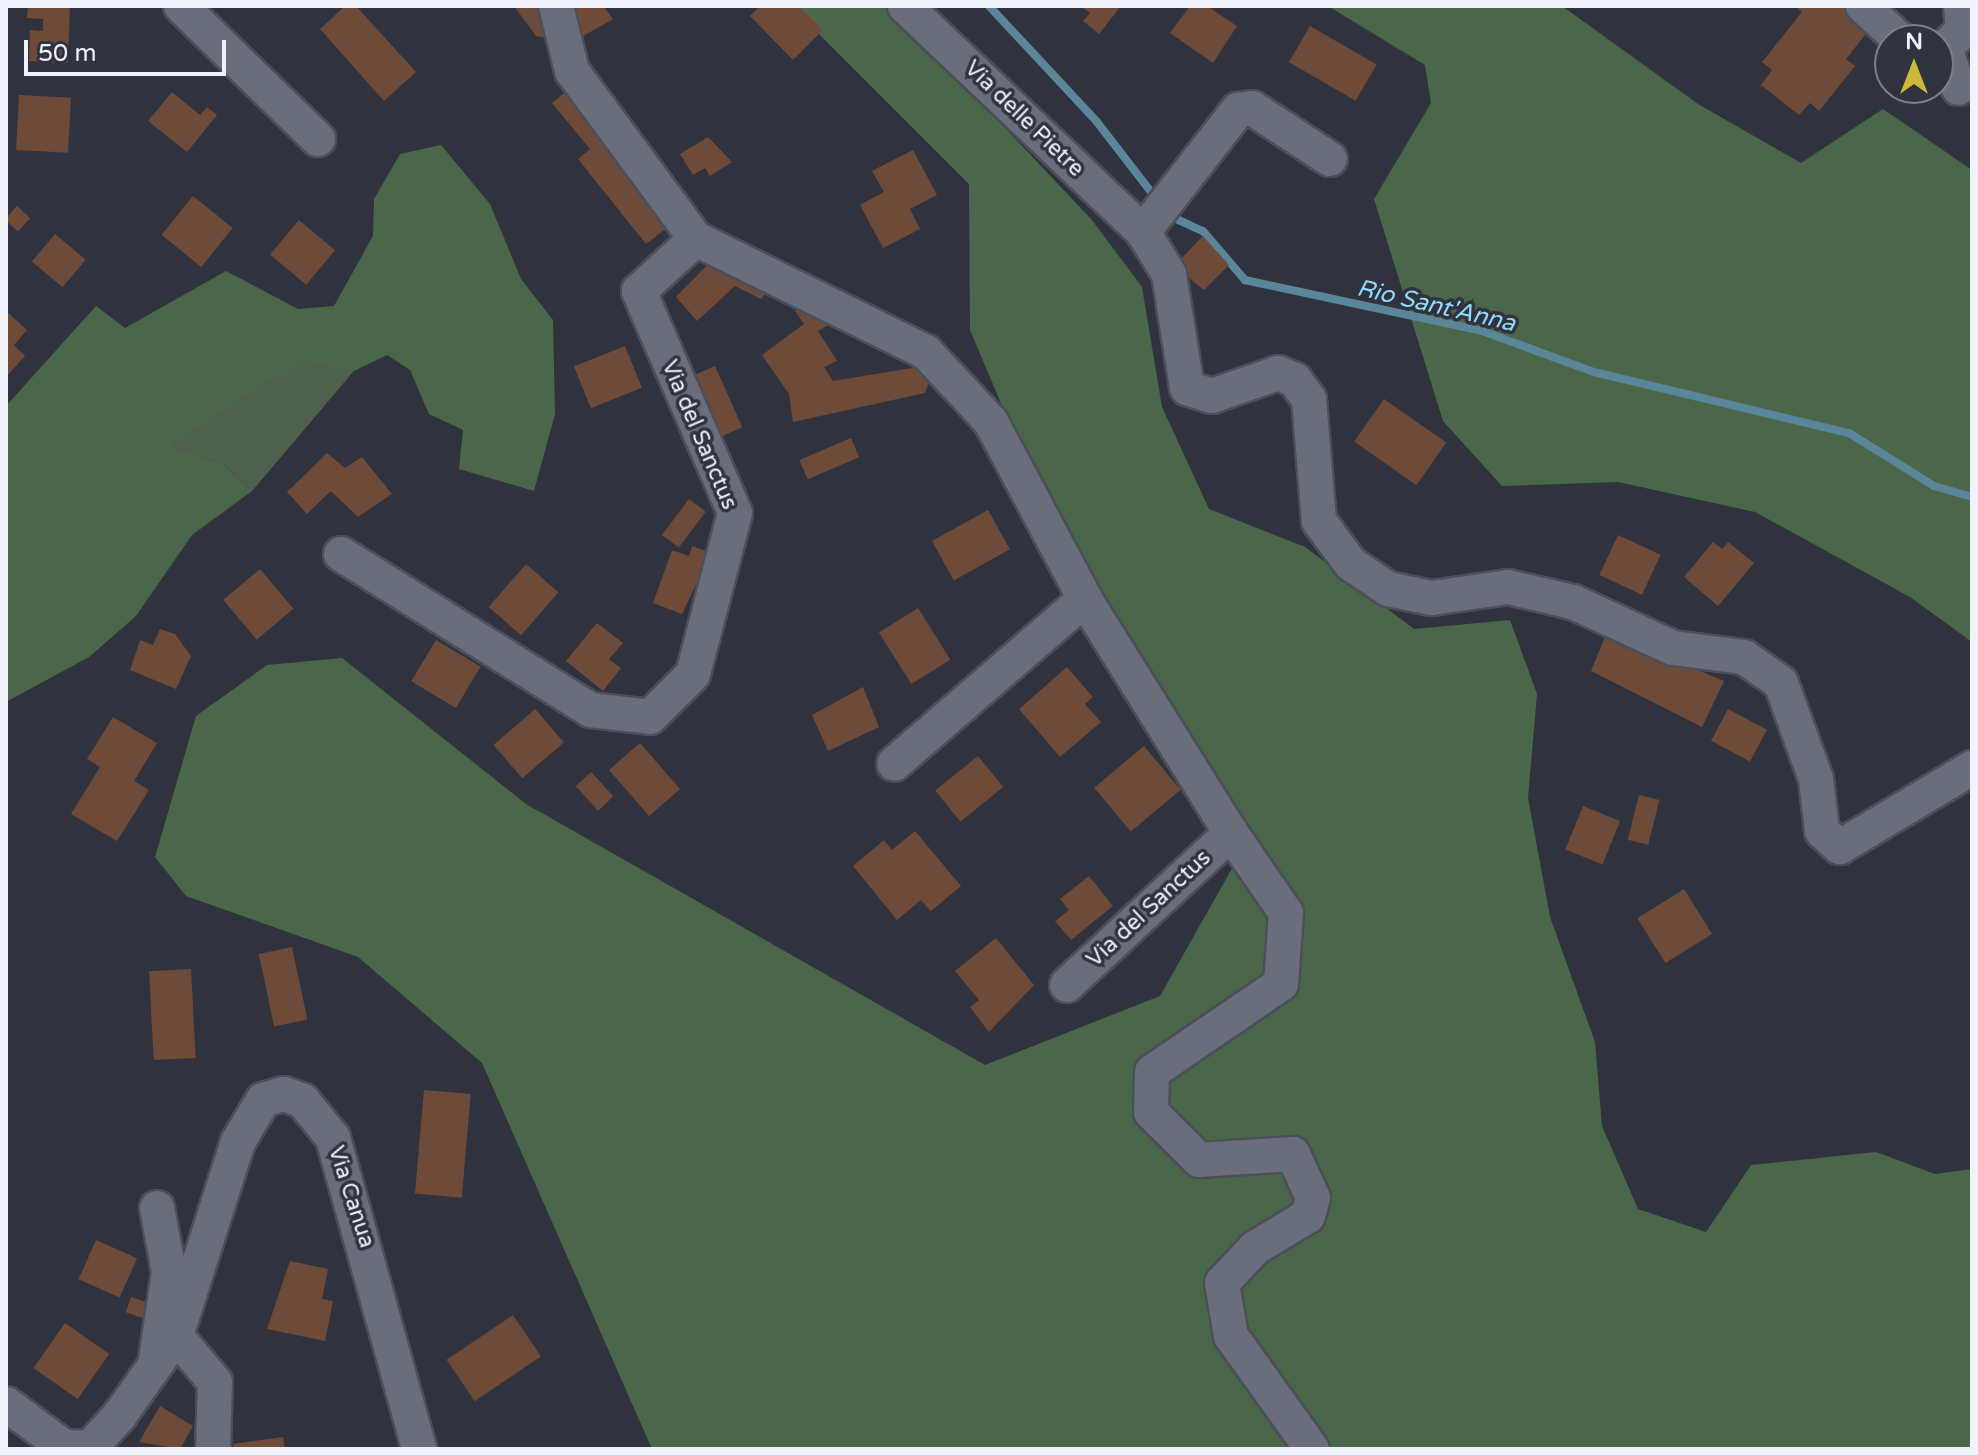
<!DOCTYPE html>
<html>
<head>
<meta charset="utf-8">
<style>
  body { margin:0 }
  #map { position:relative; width:1978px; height:1455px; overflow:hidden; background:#30333e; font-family:"Varela Round",sans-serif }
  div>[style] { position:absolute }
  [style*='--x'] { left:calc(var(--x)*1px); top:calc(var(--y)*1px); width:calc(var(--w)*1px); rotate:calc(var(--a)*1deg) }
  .green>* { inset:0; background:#4f604f }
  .forest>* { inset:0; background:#4a674a }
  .stream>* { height:8px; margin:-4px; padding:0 4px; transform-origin:4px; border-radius:4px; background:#5b869a }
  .building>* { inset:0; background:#6e4a38; transform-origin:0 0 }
  .roads { filter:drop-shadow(2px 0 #4c4f58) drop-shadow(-2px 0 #4c4f58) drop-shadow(0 2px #4c4f58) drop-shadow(0 -2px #4c4f58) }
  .minor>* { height:34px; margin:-17px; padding:0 17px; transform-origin:17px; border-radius:17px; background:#6a6e7b }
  span { translate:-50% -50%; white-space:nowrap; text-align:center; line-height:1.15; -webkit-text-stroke:7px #30333e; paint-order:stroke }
  .street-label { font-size:22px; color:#f1f3fa }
  .water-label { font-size:24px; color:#90dafb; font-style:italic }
  .frame { position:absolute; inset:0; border:8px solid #f1f3fa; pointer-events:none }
  .north { position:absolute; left:1874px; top:24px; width:80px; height:80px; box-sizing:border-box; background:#30333e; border:2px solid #7d8089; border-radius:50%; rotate:0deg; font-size:22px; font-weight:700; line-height:32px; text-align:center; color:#f1f3fa }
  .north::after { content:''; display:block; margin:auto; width:28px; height:36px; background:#cdb938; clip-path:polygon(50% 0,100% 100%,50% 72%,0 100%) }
  .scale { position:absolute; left:24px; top:40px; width:202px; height:36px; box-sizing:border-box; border:4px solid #f1f3fa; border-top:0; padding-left:10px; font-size:24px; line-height:28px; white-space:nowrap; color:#f1f3fa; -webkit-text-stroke:6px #30333e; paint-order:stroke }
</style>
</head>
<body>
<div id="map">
  <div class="green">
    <i style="clip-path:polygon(301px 359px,353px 372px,252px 491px,225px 465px,168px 445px)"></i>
  </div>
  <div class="forest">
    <i style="clip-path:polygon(791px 6px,890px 6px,1091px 219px,1142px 287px,1162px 407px,1209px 509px,1305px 547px,1414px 629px,1510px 620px,1537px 694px,1528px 798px,1550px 917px,1595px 1042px,1602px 1126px,1638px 1209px,1706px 1232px,1751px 1165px,1876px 1152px,1935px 1174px,1972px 1169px,1972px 1449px,652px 1449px,482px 1063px,358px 957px,186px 896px,155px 857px,196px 716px,267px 665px,342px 658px,526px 804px,985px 1065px,1160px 996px,1252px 833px,1052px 524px,970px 330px,969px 184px)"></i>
    <i style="clip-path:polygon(1328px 6px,1562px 6px,1698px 104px,1801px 163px,1883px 109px,1972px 170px,1972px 642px,1910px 597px,1755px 512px,1618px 482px,1502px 486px,1443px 421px,1374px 199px,1431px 103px,1425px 65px)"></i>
    <i style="clip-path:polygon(441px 145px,490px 204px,521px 279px,553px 320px,555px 414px,534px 491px,459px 469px,463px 430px,429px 414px,410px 370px,387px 355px,352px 372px,301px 360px,169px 445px,225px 465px,252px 491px,192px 535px,136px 616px,89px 657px,6px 702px,6px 406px,96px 306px,125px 328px,226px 271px,298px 309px,334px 306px,373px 236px,374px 199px,400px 154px)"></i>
  </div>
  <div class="stream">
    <i style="--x:989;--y:6;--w:158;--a:47"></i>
    <i style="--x:1097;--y:122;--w:100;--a:52.3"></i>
    <i style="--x:1168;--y:215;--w:38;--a:25"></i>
    <i style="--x:1203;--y:231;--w:65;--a:49.4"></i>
    <i style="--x:1245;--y:280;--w:242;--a:12.1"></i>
    <i style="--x:1482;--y:331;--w:119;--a:20.1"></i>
    <i style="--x:1594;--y:372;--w:262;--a:13.5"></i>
    <i style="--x:1849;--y:433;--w:100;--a:31.9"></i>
    <i style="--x:1934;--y:486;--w:40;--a:16"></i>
  </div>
  <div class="building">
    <i style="clip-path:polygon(28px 6px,70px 6px,68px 63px,29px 61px,30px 30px,43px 31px,43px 19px,27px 18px)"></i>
    <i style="clip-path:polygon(345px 6px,356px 6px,416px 72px,384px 101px,320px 29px)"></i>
    <i style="clip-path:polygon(514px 6px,548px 6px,549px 38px,536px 36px)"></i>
    <i style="clip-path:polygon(570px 6px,603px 6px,613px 19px,578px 39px)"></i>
    <i style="clip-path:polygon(760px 6px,799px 6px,823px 30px,793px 60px,750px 16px)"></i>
    <i style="clip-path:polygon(1080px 6px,1121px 6px,1099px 34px,1083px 21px,1090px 13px)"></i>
    <i style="clip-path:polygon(1190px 6px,1207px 6px,1237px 26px,1213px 63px,1170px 33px)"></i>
    <i style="clip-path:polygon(1795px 6px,1848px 6px,1858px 14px,1851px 22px,1866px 34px,1846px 59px,1855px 66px,1819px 111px,1810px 103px,1799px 115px,1761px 85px,1772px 70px,1762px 62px,1802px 12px)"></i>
    <i style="left:1310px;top:26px;width:77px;height:42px;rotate:30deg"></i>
    <i style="clip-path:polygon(574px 85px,672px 224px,646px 244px,578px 159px,590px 149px,552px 103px)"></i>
    <i style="clip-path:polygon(172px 92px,200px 115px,207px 107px,217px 115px,187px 152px,148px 121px)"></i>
    <i style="left:19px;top:95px;width:52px;height:55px;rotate:3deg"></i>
    <i style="clip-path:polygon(708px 137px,732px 162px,710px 176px,705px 168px,693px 175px,680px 154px)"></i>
    <i style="clip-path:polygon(913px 150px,937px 195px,910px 209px,920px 229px,883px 248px,860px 205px,884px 192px,872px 171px)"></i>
    <i style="left:193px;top:196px;width:51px;height:50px;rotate:39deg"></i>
    <i style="left:17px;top:206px;width:18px;height:18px;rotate:43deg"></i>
    <i style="left:299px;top:220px;width:47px;height:45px;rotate:40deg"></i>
    <i style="left:55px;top:234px;width:40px;height:36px;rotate:40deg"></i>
    <i style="clip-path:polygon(1203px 236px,1229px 265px,1204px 290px,1174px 266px)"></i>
    <i style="clip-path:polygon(719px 253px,786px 287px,776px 298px,767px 292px,761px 299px,735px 286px,697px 321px,676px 297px)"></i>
    <i style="clip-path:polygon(809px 302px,828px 325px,818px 331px,837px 361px,824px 367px,833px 381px,918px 367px,930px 378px,925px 393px,793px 422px,789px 394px,762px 355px,804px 324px,795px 311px)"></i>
    <i style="clip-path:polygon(6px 311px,27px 330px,14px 345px,25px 356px,6px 377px)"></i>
    <i style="left:625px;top:346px;width:45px;height:55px;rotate:68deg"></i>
    <i style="left:715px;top:366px;width:67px;height:29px;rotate:66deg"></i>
    <i style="left:1384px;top:399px;width:76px;height:52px;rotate:35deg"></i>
    <i style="left:851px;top:438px;width:21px;height:56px;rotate:67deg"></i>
    <i style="clip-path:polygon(327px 453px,345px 468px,362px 457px,392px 494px,358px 517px,331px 491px,307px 514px,287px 492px)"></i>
    <i style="left:689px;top:499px;width:21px;height:45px;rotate:37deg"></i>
    <i style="left:988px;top:510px;width:45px;height:64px;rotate:61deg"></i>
    <i style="left:1618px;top:535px;width:47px;height:44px;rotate:25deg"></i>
    <i style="clip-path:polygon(1713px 542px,1722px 549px,1728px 542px,1754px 563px,1718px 606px,1684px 577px)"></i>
    <i style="clip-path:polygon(692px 546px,711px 553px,682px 614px,653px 603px,672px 550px,689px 556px)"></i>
    <i style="left:526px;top:564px;width:43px;height:57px;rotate:41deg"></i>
    <i style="left:260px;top:569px;width:52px;height:48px;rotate:50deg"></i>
    <i style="left:918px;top:608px;width:61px;height:46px;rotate:58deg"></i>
    <i style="clip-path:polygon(597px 623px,623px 643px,609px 659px,621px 668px,603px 691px,566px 661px)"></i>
    <i style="clip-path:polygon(160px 629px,175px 634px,191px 656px,176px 689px,130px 670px,140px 640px,153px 645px)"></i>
    <i style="clip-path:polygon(1607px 632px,1724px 681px,1702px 727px,1591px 671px)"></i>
    <i style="left:436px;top:640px;width:52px;height:48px;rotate:31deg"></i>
    <i style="clip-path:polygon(1067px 667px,1093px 697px,1085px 704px,1101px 722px,1060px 757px,1019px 709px)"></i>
    <i style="clip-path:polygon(863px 687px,879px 727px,828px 751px,812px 715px)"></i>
    <i style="left:535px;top:709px;width:44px;height:55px;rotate:49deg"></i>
    <i style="left:1728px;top:709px;width:44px;height:36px;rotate:28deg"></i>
    <i style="clip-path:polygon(113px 717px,157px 743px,134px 781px,149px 790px,117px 841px,71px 814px,100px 767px,87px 759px)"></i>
    <i style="left:640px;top:743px;width:61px;height:41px;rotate:49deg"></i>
    <i style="left:1144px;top:746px;width:57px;height:65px;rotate:50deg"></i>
    <i style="left:978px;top:756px;width:40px;height:55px;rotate:51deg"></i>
    <i style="left:591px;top:772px;width:33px;height:21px;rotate:47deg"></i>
    <i style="left:1639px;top:795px;width:21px;height:46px;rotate:14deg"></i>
    <i style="left:1583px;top:806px;width:40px;height:47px;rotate:22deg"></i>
    <i style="clip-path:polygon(915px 831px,961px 886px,931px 911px,921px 900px,897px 920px,853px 866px,884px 840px,892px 850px)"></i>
    <i style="clip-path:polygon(1089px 876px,1113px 906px,1071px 940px,1055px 921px,1069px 910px,1060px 899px)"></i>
    <i style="left:1684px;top:889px;width:53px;height:55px;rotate:58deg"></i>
    <i style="clip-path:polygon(996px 938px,1034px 985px,989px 1032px,970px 1007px,979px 1000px,955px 971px)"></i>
    <i style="left:292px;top:947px;width:74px;height:34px;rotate:78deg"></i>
    <i style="left:191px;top:969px;width:89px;height:42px;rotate:87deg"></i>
    <i style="left:424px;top:1090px;width:47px;height:104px;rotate:5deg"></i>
    <i style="left:96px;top:1240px;width:45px;height:43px;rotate:24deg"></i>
    <i style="clip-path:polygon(290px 1261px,328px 1269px,322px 1299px,333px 1301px,325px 1341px,267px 1329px)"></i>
    <i style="left:131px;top:1297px;width:18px;height:16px;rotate:19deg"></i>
    <i style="left:513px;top:1315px;width:50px;height:80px;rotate:56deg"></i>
    <i style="left:65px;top:1323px;width:54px;height:55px;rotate:35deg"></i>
    <i style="clip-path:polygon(160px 1406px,193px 1426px,180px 1449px,139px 1442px)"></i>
    <i style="clip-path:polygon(283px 1437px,285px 1449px,234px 1449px,233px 1444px)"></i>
  </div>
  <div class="roads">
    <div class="minor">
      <i style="--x:181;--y:6;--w:191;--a:44.2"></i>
      <i style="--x:556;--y:6;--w:67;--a:76.2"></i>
      <i style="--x:572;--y:71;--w:209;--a:53.6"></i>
      <i style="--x:696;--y:239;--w:256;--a:26.2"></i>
      <i style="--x:926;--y:352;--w:96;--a:47.1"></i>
      <i style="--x:991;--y:422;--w:200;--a:62"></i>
      <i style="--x:1085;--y:599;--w:252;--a:139.2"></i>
      <i style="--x:905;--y:6;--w:328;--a:43.5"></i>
      <i style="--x:1143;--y:232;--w:49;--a:58.2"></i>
      <i style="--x:1169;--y:274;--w:115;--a:81"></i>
      <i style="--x:1187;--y:388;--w:26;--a:18"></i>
      <i style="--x:1212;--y:396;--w:70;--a:-19.2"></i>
      <i style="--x:1278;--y:373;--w:18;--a:22"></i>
      <i style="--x:1295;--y:380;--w:24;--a:54"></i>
      <i style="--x:1309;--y:399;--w:122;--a:85.3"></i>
      <i style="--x:1319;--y:521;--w:54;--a:53.3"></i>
      <i style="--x:1351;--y:564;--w:45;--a:34"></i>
      <i style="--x:1388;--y:589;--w:45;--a:11.6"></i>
      <i style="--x:1432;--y:598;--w:77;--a:-8.2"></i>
      <i style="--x:1508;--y:587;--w:67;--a:13"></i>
      <i style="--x:1573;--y:602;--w:110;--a:24.7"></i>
      <i style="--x:1673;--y:648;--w:72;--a:7.2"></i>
      <i style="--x:1744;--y:657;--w:45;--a:35.1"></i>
      <i style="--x:1781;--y:683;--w:102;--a:70"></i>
      <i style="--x:1816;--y:779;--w:52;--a:83.4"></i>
      <i style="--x:1822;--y:831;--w:24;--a:42"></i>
      <i style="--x:1840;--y:847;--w:154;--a:-30.9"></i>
      <i style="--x:1863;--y:6;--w:50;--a:42.6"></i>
      <i style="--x:1946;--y:51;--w:39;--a:71"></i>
      <i style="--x:1938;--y:55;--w:35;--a:-45"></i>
      <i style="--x:1963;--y:30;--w:24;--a:-95"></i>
      <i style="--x:1143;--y:232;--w:155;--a:-52.1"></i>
      <i style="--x:1238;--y:110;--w:14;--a:-8"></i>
      <i style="--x:1252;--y:108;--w:93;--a:33.2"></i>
      <i style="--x:341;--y:554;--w:295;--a:32"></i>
      <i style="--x:591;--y:710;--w:59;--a:6.8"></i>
      <i style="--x:650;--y:717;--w:61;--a:-45"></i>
      <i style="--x:693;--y:674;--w:166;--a:-75.4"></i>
      <i style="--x:735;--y:513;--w:242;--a:-113.4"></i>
      <i style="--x:639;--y:291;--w:77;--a:-42.4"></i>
      <i style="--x:1231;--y:833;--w:97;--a:55.5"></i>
      <i style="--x:1286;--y:913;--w:71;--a:94"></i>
      <i style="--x:1281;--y:984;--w:156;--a:145.7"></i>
      <i style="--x:1152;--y:1072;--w:40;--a:91.4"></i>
      <i style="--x:1151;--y:1112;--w:68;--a:45"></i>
      <i style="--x:1199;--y:1160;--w:94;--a:-3.7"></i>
      <i style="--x:1293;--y:1154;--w:48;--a:65.6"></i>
      <i style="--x:1313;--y:1198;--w:19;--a:106"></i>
      <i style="--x:1308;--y:1216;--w:62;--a:148.9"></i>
      <i style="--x:1255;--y:1248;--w:48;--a:133.3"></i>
      <i style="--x:1222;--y:1283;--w:54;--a:80.4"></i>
      <i style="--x:1231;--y:1336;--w:139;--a:54.4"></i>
      <i style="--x:1067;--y:985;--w:224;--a:-42.8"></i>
      <i style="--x:1231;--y:833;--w:276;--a:-122"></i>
      <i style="--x:176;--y:1336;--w:60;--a:49.7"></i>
      <i style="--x:215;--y:1382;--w:67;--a:91.7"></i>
      <i style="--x:156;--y:1359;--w:88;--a:-81.5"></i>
      <i style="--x:169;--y:1272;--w:65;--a:-100.6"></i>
      <i style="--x:6;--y:1404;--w:72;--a:36.6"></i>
      <i style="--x:64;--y:1447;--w:26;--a:2"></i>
      <i style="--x:90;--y:1448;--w:45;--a:-47.7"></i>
      <i style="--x:120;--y:1415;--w:97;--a:-54.7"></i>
      <i style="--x:176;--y:1336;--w:204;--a:-72.3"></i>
      <i style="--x:238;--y:1142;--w:49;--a:-59.2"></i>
      <i style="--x:263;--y:1100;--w:22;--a:-16"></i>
      <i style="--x:284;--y:1094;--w:20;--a:20"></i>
      <i style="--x:303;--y:1101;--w:48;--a:51"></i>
      <i style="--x:333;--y:1138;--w:322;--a:74.5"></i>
    </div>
  </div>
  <div class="street-label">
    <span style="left:1024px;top:119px;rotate:44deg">Via delle Pietre</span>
    <span style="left:699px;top:435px;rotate:67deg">Via del Sanctus</span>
    <span style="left:1149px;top:909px;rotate:-43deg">Via del Sanctus</span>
    <span style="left:351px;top:1197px;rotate:72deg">Via Canua</span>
  </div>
  <div class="water-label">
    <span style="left:1436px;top:306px;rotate:13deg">Rio Sant'Anna</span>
  </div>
  <div class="frame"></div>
  <div class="north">N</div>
  <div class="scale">50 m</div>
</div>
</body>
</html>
